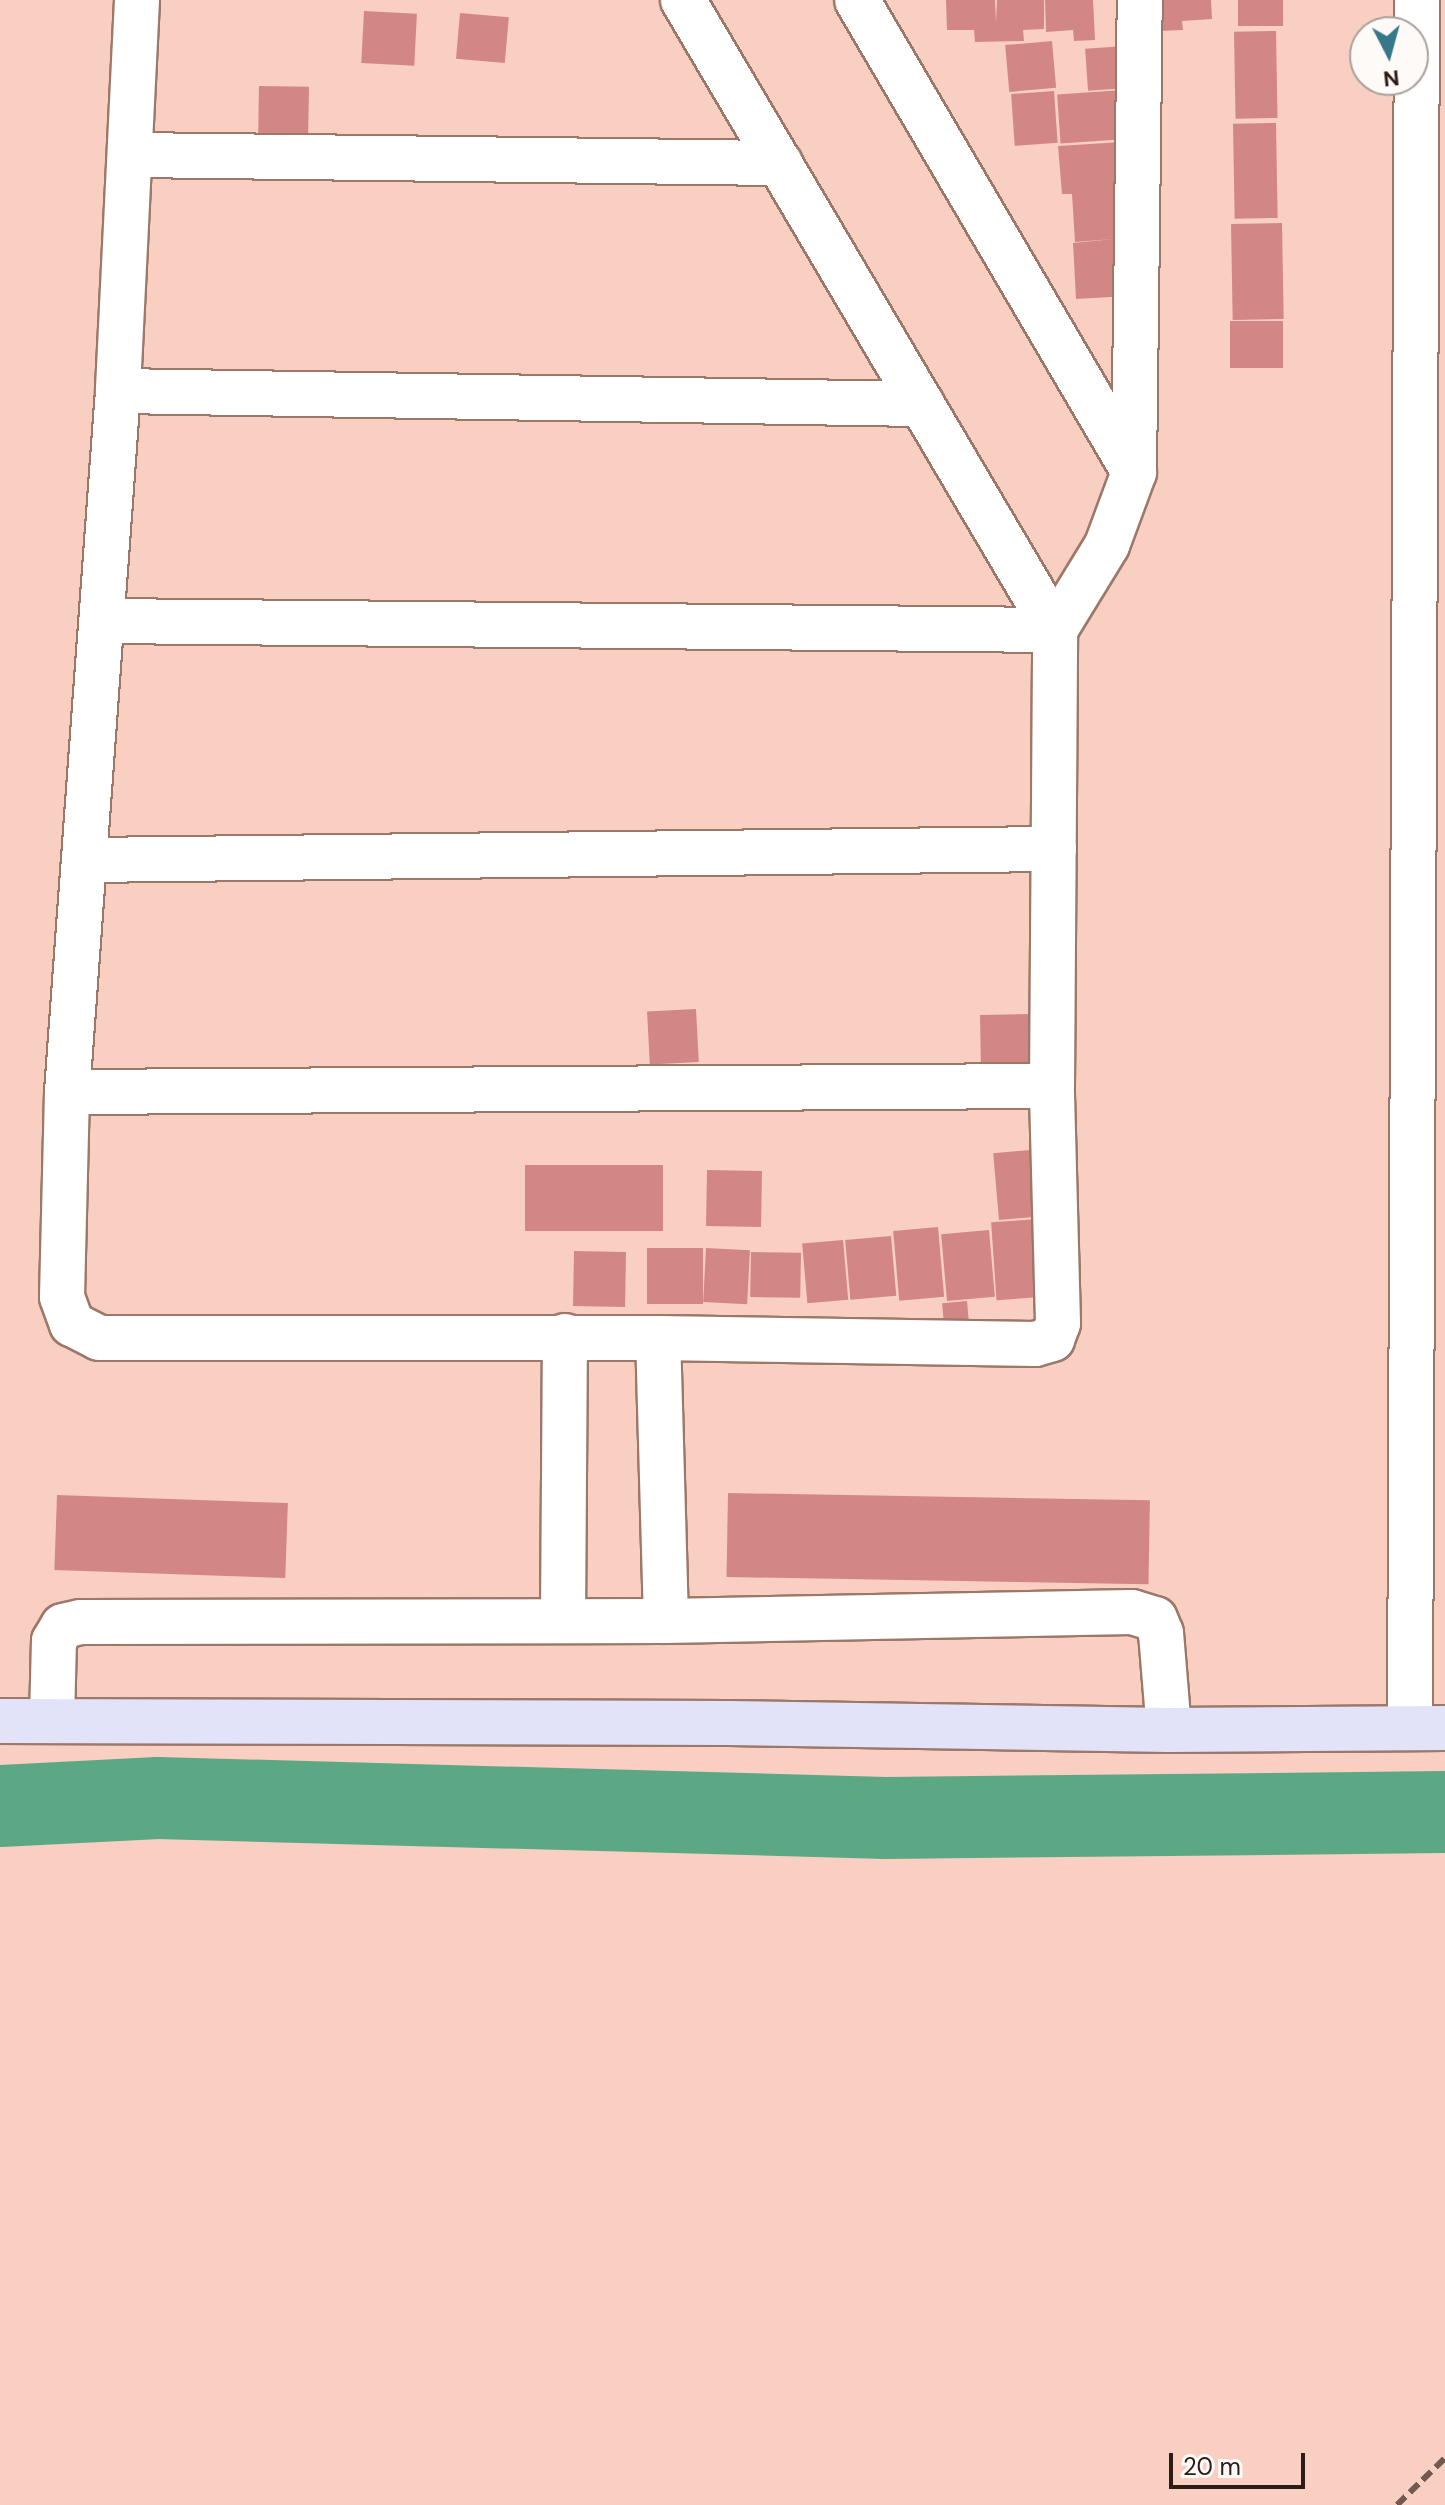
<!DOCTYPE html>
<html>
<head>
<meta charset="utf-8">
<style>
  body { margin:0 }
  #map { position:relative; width:1445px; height:2505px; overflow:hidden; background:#f8cfc1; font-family:"DM Sans",sans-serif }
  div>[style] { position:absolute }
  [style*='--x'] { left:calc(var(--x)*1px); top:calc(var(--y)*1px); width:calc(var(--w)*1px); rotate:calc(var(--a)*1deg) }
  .river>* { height:82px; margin:-41px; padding:0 41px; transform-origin:41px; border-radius:41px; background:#5da884 }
  .building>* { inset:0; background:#d38785; transform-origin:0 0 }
  .roads { filter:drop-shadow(2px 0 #9c786a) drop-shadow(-2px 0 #9c786a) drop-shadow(0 2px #9c786a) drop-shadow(0 -2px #9c786a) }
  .street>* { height:44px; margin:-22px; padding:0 22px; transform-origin:22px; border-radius:22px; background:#fff }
  .secondary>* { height:44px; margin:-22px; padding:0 22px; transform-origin:22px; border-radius:22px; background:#e2e3f9 }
  .rail>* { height:6px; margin-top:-3px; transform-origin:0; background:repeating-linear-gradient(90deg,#725a52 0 12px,transparent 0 18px) }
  span { translate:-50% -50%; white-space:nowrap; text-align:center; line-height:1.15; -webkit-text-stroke:6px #fefaf8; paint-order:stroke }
  .north { position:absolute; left:1349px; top:16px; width:80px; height:80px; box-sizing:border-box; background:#fefaf8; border:2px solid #aaa19e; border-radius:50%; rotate:174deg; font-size:22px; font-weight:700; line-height:32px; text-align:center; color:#2b1c17 }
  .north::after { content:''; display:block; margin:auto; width:28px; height:36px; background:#37778a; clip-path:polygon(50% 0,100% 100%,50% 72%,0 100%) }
  .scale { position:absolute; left:1169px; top:2453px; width:136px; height:36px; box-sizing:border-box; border:4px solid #2b1c17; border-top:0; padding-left:10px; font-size:24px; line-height:28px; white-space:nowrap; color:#2b1c17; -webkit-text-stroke:6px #fefaf8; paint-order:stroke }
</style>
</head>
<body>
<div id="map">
  <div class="river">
    <i style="--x:0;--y:1806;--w:158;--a:-2.9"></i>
    <i style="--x:158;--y:1798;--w:728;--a:1.57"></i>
    <i style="--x:886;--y:1818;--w:559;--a:-0.61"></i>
  </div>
  <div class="building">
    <i style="clip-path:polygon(946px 0,995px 0,996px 23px,997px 0,1044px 0,1044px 29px,1023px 30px,1024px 41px,975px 42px,974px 30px,947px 30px)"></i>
    <i style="clip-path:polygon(1045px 0,1093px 0,1095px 40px,1074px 41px,1073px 30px,1046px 32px)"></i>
    <i style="clip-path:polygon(1157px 0,1211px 0,1212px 19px,1182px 21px,1183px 30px,1159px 31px)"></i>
    <i style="left:1238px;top:0;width:45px;height:26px"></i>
    <i style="left:364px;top:11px;width:53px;height:52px;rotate:3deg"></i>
    <i style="left:460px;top:13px;width:49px;height:46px;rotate:5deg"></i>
    <i style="left:1276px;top:31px;width:87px;height:42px;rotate:89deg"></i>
    <i style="left:1052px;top:41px;width:47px;height:47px;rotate:85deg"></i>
    <i style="left:1125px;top:46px;width:42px;height:40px;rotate:86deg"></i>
    <i style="left:259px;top:86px;width:50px;height:61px;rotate:1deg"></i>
    <i style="left:1123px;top:90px;width:49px;height:66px;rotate:86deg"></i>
    <i style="left:1054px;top:91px;width:52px;height:43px;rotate:86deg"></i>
    <i style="left:1276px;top:123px;width:95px;height:43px;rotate:89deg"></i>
    <i style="clip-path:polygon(1122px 142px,1128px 296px,1076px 299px,1073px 243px,1114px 239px,1075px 242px,1072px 194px,1062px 194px,1058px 146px)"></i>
    <i style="left:1282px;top:223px;width:96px;height:51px;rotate:89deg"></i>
    <i style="left:1283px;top:321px;width:47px;height:53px;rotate:90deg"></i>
    <i style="left:696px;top:1009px;width:53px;height:49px;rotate:87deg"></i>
    <i style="left:1035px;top:1014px;width:53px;height:55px;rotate:89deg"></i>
    <i style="left:1042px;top:1149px;width:67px;height:49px;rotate:85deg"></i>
    <i style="left:525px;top:1165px;width:138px;height:66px"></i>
    <i style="left:707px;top:1170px;width:55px;height:56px;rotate:1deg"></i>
    <i style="left:1039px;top:1219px;width:78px;height:48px;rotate:86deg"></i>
    <i style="left:938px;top:1227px;width:70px;height:45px;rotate:85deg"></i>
    <i style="left:989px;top:1230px;width:67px;height:48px;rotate:85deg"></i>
    <i style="left:891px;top:1236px;width:60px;height:46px;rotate:85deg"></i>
    <i style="left:843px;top:1240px;width:60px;height:41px;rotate:85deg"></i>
    <i style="left:647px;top:1248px;width:56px;height:56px"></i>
    <i style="left:706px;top:1248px;width:44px;height:54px;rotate:3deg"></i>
    <i style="left:574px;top:1251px;width:52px;height:55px;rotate:1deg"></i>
    <i style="left:751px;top:1252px;width:50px;height:45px;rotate:1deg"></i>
    <i style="left:967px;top:1301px;width:35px;height:25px;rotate:85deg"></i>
    <i style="left:728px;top:1493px;width:422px;height:84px;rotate:1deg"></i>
    <i style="left:57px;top:1495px;width:231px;height:75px;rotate:2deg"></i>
  </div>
  <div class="roads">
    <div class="street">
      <i style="--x:137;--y:0;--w:391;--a:92.8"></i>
      <i style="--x:118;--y:391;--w:703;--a:94.16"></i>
      <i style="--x:67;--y:1092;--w:205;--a:91.4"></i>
      <i style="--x:62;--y:1297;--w:29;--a:70"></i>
      <i style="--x:72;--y:1324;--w:30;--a:27"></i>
      <i style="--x:99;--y:1338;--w:559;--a:0"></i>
      <i style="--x:132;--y:155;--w:648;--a:0.71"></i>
      <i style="--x:118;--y:391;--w:804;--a:0.93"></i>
      <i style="--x:1134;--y:472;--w:472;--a:-89.3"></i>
      <i style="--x:102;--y:621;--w:953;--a:0.54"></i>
      <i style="--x:1055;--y:630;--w:100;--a:-58.5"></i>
      <i style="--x:1107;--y:545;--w:78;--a:-69.7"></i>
      <i style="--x:1134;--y:472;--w:547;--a:-120.41"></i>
      <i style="--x:84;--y:860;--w:970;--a:-0.65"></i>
      <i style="--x:67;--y:1092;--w:985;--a:-0.35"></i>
      <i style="--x:563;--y:1619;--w:283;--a:-89.6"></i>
      <i style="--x:666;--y:1621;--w:283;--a:-91.6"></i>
      <i style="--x:658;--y:1338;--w:377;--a:0.9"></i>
      <i style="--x:1035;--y:1344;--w:18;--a:-16"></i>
      <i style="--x:1052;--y:1339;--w:17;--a:-69"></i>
      <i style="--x:1058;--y:1323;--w:237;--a:-91.5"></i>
      <i style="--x:1052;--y:1086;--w:456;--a:-89.6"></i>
      <i style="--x:1055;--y:630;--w:732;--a:-120.56"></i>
      <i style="--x:52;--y:1721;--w:80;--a:-88.6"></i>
      <i style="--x:54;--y:1641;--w:17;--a:-59"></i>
      <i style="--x:63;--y:1626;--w:18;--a:-13"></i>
      <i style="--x:81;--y:1622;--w:585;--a:-0.1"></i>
      <i style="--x:666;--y:1621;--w:466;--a:-1.1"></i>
      <i style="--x:1132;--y:1612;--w:24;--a:17"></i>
      <i style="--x:1155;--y:1619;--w:15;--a:67"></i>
      <i style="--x:1161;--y:1633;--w:97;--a:85.3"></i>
      <i style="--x:1410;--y:1728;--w:1728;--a:-89.77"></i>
    </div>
    <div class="secondary">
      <i style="--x:0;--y:1721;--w:729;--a:0.16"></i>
      <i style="--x:729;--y:1723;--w:440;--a:0.9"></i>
      <i style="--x:1169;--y:1730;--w:276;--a:-0.4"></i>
    </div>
  </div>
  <div class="rail">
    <i style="--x:1397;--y:2505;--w:67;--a:-44.4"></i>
  </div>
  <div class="north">N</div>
  <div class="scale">20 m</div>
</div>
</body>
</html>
